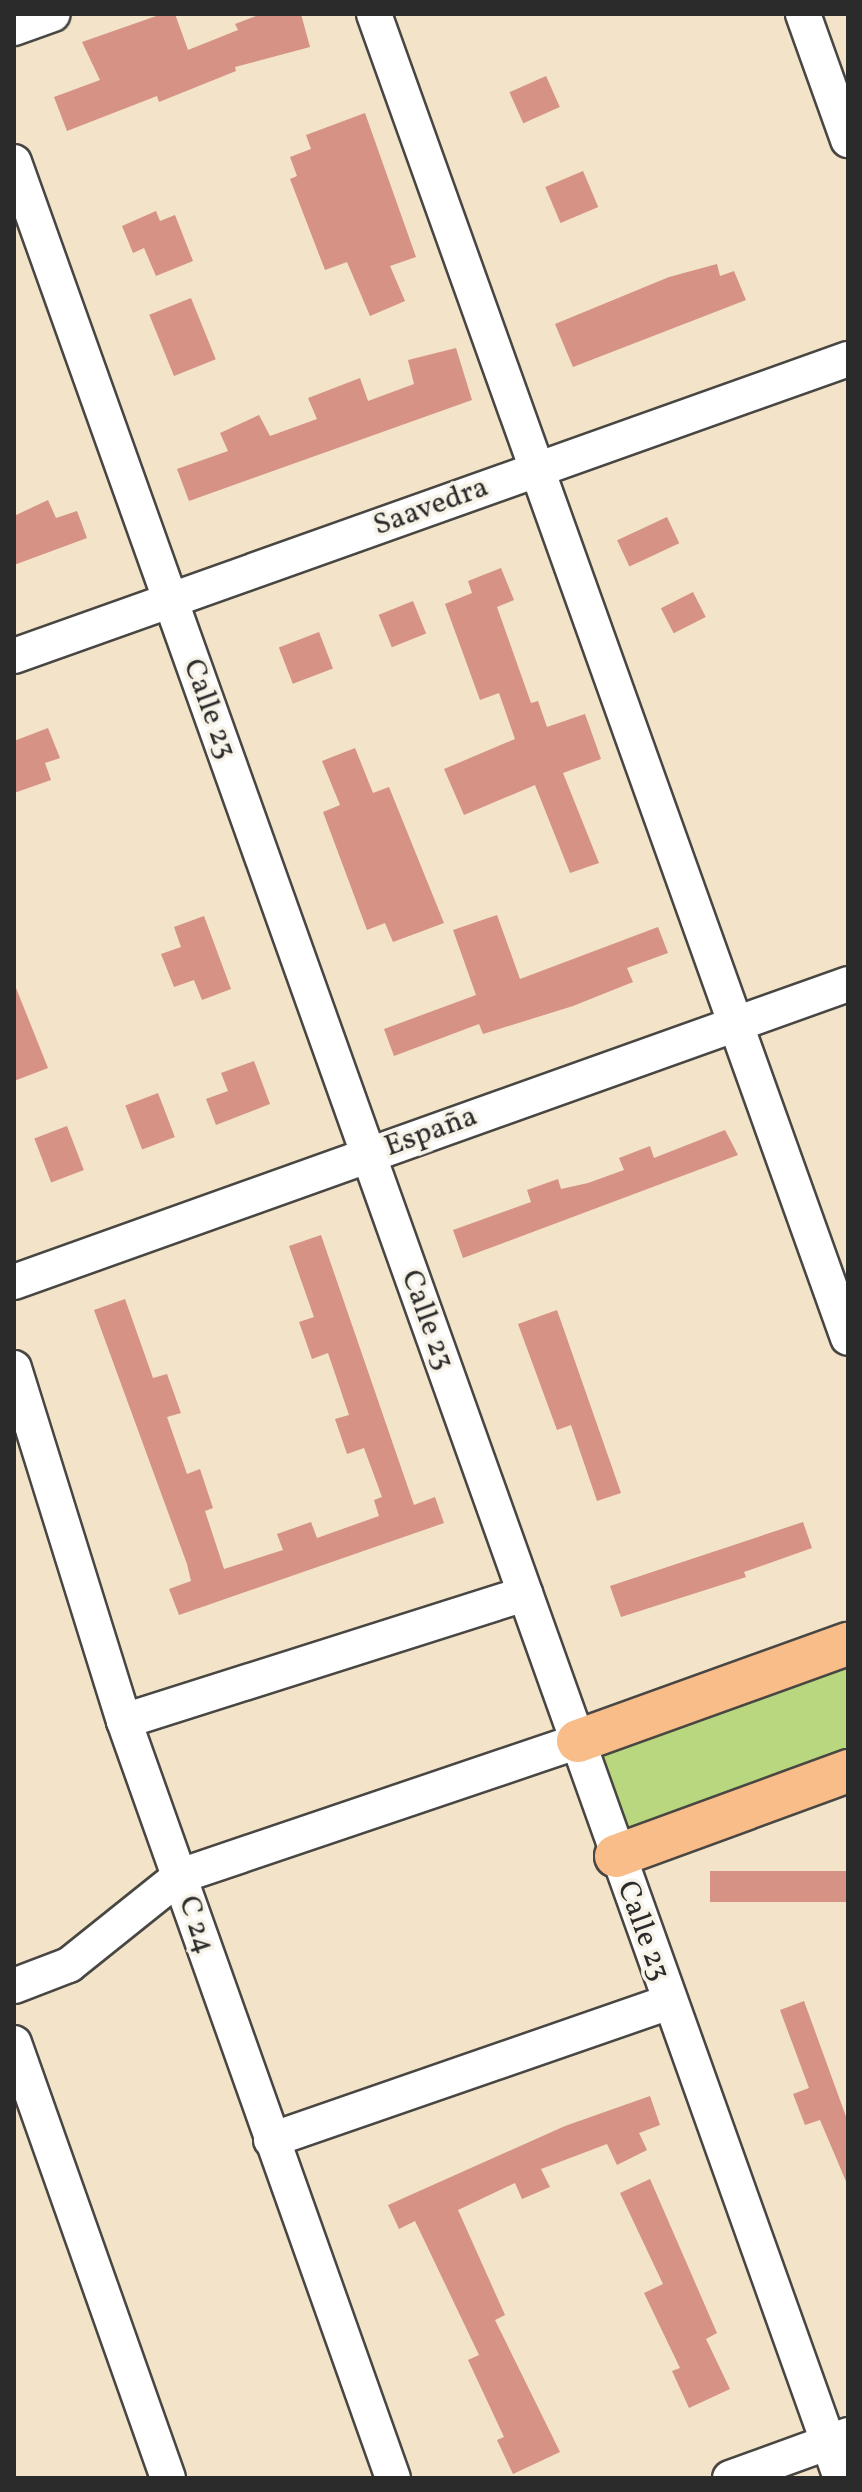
<!DOCTYPE html>
<html>
<head>
<meta charset="utf-8">
<style>
  body { margin:0 }
  #map { position:relative; width:862px; height:2492px; overflow:hidden; background:#f2e3c9; font-family:Vollkorn,serif }
  div>[style] { position:absolute }
  [style*='--x'] { left:calc(var(--x)*1px); top:calc(var(--y)*1px); width:calc(var(--w)*1px); rotate:calc(var(--a)*1deg) }
  .green>* { inset:0; background:#b9d77e }
  .building>* { inset:0; background:#d59285; transform-origin:0 0 }
  .roads { filter:drop-shadow(2px 0 #494743) drop-shadow(-2px 0 #494743) drop-shadow(0 2px #494743) drop-shadow(0 -2px #494743) }
  .minor>* { height:34px; margin:-17px; padding:0 17px; transform-origin:17px; border-radius:17px; background:#fff }
  .major>* { height:42px; margin:-21px; padding:0 21px; transform-origin:21px; border-radius:21px; background:#f8bd89 }
  span { translate:-50% -50%; white-space:nowrap; text-align:center; line-height:1.15; -webkit-text-stroke:7px #f7f3e8; paint-order:stroke }
  .street-label { font-size:30px; color:#2b2b2b }
  .frame { position:absolute; inset:0; border:16px solid #2b2b2b; pointer-events:none }
</style>
</head>
<body>
<div id="map">
  <div class="green">
    <i style="clip-path:polygon(848px 1645px,848px 1771px,617px 1854px,579px 1741px)"></i>
  </div>
  <div class="building">
    <i style="clip-path:polygon(162px 14px,175px 14px,188px 50px,238px 30px,235px 24px,261px 14px,301px 14px,310px 47px,235px 67px,236px 71px,159px 102px,157px 96px,67px 131px,54px 97px,100px 80px,82px 42px)"></i>
    <i style="left:546px;top:76px;width:34px;height:40px;rotate:66deg"></i>
    <i style="clip-path:polygon(365px 113px,416px 257px,390px 266px,405px 301px,370px 316px,347px 262px,325px 270px,290px 179px,297px 176px,290px 157px,311px 149px,306px 135px)"></i>
    <i style="left:583px;top:171px;width:39px;height:41px;rotate:67deg"></i>
    <i style="clip-path:polygon(156px 211px,160px 221px,175px 215px,193px 261px,156px 276px,144px 248px,133px 253px,122px 226px)"></i>
    <i style="clip-path:polygon(717px 264px,720px 276px,734px 271px,746px 300px,573px 367px,555px 324px,669px 277px)"></i>
    <i style="left:191px;top:298px;width:66px;height:45px;rotate:68deg"></i>
    <i style="clip-path:polygon(456px 348px,472px 400px,189px 501px,177px 469px,228px 451px,220px 433px,259px 415px,270px 436px,317px 419px,308px 398px,360px 378px,368px 401px,414px 384px,408px 360px)"></i>
    <i style="clip-path:polygon(48px 500px,56px 518px,77px 511px,87px 538px,14px 565px,14px 516px)"></i>
    <i style="left:667px;top:517px;width:29px;height:55px;rotate:65deg"></i>
    <i style="clip-path:polygon(501px 568px,514px 600px,497px 607px,531px 703px,538px 701px,547px 727px,585px 714px,601px 759px,563px 773px,599px 863px,570px 873px,535px 785px,464px 815px,444px 769px,515px 739px,499px 693px,480px 700px,445px 604px,472px 593px,468px 581px)"></i>
    <i style="left:693px;top:592px;width:28px;height:36px;rotate:63deg"></i>
    <i style="left:413px;top:601px;width:35px;height:37px;rotate:68deg"></i>
    <i style="left:319px;top:632px;width:39px;height:43px;rotate:69deg"></i>
    <i style="clip-path:polygon(48px 728px,60px 758px,45px 763px,51px 780px,14px 793px,14px 741px)"></i>
    <i style="clip-path:polygon(355px 748px,373px 793px,389px 787px,444px 923px,393px 942px,385px 923px,367px 930px,323px 812px,340px 805px,322px 761px)"></i>
    <i style="clip-path:polygon(497px 915px,520px 979px,658px 927px,668px 953px,627px 968px,633px 982px,573px 1006px,483px 1034px,479px 1024px,394px 1056px,384px 1029px,476px 995px,453px 930px)"></i>
    <i style="clip-path:polygon(204px 916px,231px 989px,202px 1000px,194px 980px,174px 987px,161px 954px,181px 947px,174px 927px)"></i>
    <i style="clip-path:polygon(14px 983px,48px 1068px,14px 1081px)"></i>
    <i style="clip-path:polygon(254px 1061px,270px 1104px,216px 1125px,206px 1099px,228px 1091px,221px 1073px)"></i>
    <i style="left:158px;top:1093px;width:47px;height:35px;rotate:69deg"></i>
    <i style="left:67px;top:1126px;width:47px;height:35px;rotate:69deg"></i>
    <i style="clip-path:polygon(725px 1130px,738px 1155px,463px 1258px,453px 1230px,531px 1202px,527px 1190px,558px 1179px,561px 1189px,588px 1183px,624px 1170px,619px 1158px,650px 1146px,654px 1158px)"></i>
    <i style="clip-path:polygon(321px 1235px,414px 1505px,435px 1497px,444px 1523px,179px 1615px,169px 1589px,191px 1581px,187px 1564px,94px 1310px,125px 1299px,153px 1378px,167px 1374px,181px 1413px,167px 1417px,187px 1474px,200px 1469px,213px 1508px,205px 1511px,224px 1569px,283px 1550px,277px 1534px,311px 1522px,317px 1538px,379px 1516px,374px 1500px,382px 1497px,364px 1448px,347px 1454px,335px 1419px,349px 1415px,328px 1353px,312px 1359px,299px 1322px,314px 1317px,289px 1246px)"></i>
    <i style="clip-path:polygon(557px 1310px,621px 1493px,597px 1501px,571px 1425px,557px 1430px,518px 1324px)"></i>
    <i style="clip-path:polygon(803px 1522px,812px 1548px,744px 1572px,746px 1577px,621px 1617px,610px 1586px)"></i>
    <i style="left:848px;top:1871px;width:31px;height:138px;rotate:90deg"></i>
    <i style="clip-path:polygon(804px 2001px,848px 2122px,848px 2186px,820px 2120px,805px 2125px,793px 2094px,809px 2088px,780px 2010px)"></i>
    <i style="clip-path:polygon(650px 2096px,660px 2125px,639px 2133px,647px 2150px,617px 2165px,607px 2144px,541px 2169px,550px 2187px,522px 2199px,515px 2183px,458px 2210px,505px 2315px,495px 2320px,560px 2452px,513px 2474px,497px 2440px,504px 2437px,468px 2360px,479px 2355px,415px 2221px,399px 2229px,388px 2205px,565px 2126px)"></i>
    <i style="clip-path:polygon(650px 2179px,717px 2333px,706px 2339px,730px 2389px,689px 2408px,672px 2371px,680px 2368px,644px 2293px,663px 2284px,620px 2193px)"></i>
  </div>
  <div class="roads">
    <div class="minor">
      <i style="--x:374;--y:14;--w:1406;--a:70.3"></i>
      <i style="--x:803;--y:14;--w:134;--a:70.3"></i>
      <i style="--x:14;--y:28;--w:41;--a:-19.7"></i>
      <i style="--x:14;--y:162;--w:2459;--a:70.35"></i>
      <i style="--x:14;--y:656;--w:885;--a:-19.6"></i>
      <i style="--x:14;--y:1282;--w:886;--a:-19.66"></i>
      <i style="--x:14;--y:1368;--w:370;--a:72.7"></i>
      <i style="--x:124;--y:1721;--w:803;--a:70.44"></i>
      <i style="--x:124;--y:1721;--w:421;--a:-17.6"></i>
      <i style="--x:14;--y:1986;--w:59;--a:-20.9"></i>
      <i style="--x:69;--y:1965;--w:142;--a:-38.7"></i>
      <i style="--x:180;--y:1876;--w:420;--a:-18.7"></i>
      <i style="--x:14;--y:2043;--w:461;--a:70.5"></i>
      <i style="--x:271;--y:2140;--w:422;--a:-19.1"></i>
      <i style="--x:730;--y:2478;--w:126;--a:-20"></i>
    </div>
    <div class="major">
      <i style="--x:578;--y:1741;--w:287;--a:-19.8"></i>
      <i style="--x:616;--y:1856;--w:247;--a:-20.1"></i>
    </div>
  </div>
  <div class="street-label">
    <span style="left:431px;top:507px;rotate:-20deg">Saavedra</span>
    <span style="left:209px;top:709px;rotate:70deg">Calle 23</span>
    <span style="left:431px;top:1132px;rotate:-20deg">España</span>
    <span style="left:427px;top:1320px;rotate:70deg">Calle 23</span>
    <span style="left:196px;top:1925px;rotate:72deg">C 24</span>
    <span style="left:643px;top:1931px;rotate:70deg">Calle 23</span>
  </div>
  <div class="frame"></div>
</div>
</body>
</html>
